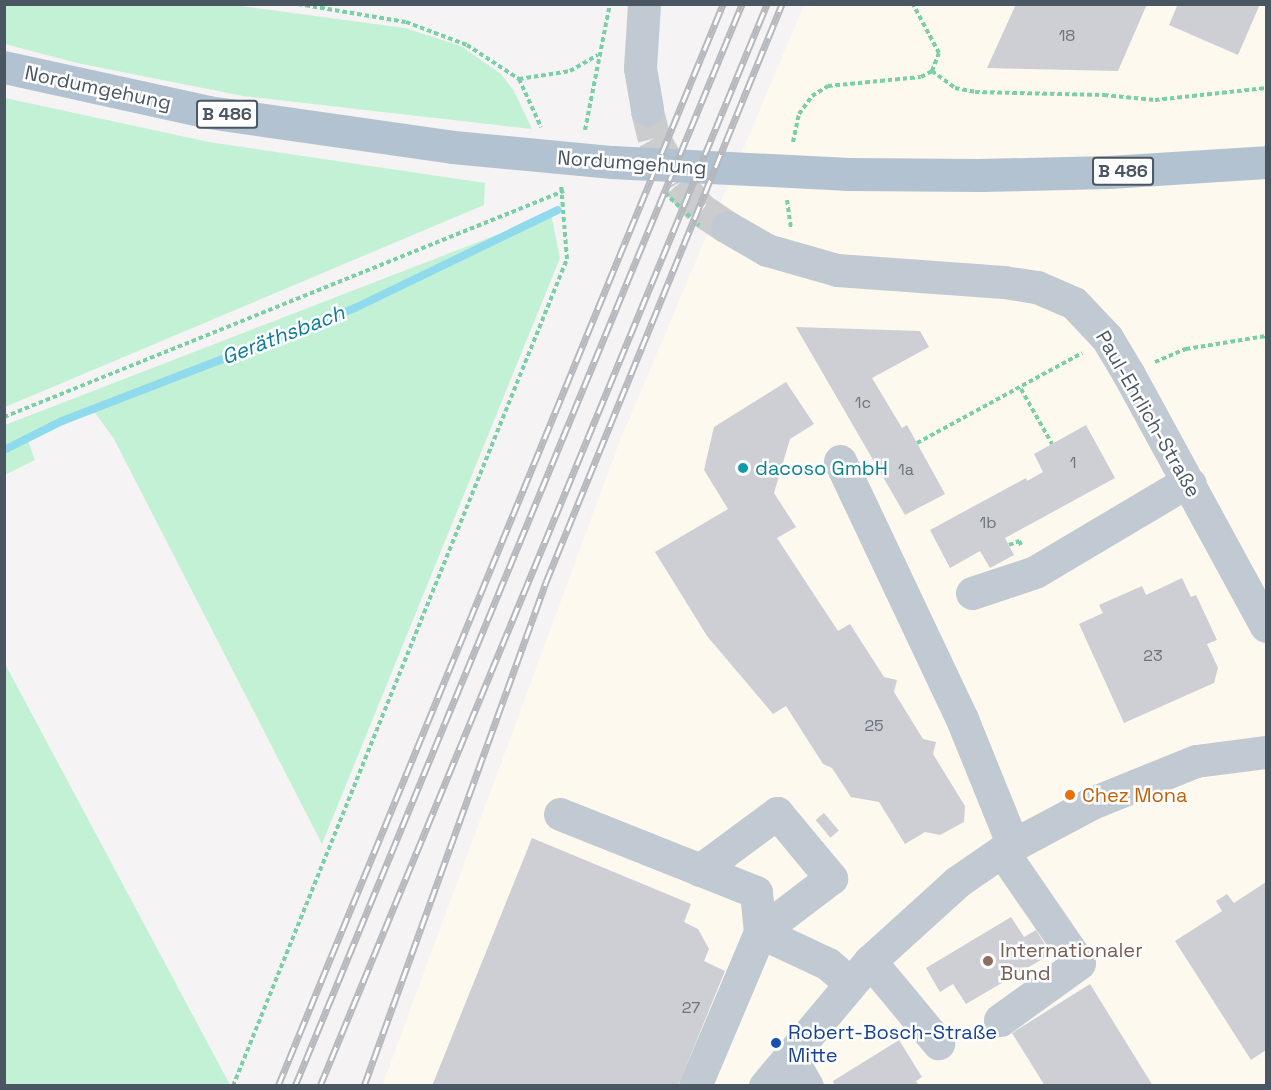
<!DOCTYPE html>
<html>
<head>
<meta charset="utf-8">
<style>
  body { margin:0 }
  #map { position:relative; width:1271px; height:1090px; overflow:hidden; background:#f5f3f3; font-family:"Space Grotesk",sans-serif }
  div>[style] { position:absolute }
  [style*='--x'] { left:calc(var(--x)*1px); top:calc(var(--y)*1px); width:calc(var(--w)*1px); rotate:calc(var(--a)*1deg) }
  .commercial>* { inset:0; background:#fdf9ef }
  .green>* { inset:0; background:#c3f1d5 }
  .stream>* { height:8px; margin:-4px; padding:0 4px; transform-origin:4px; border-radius:4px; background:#90daee }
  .building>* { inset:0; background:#cdcfd5; transform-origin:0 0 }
  .minor-tunnel>* { height:33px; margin-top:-16.5px; transform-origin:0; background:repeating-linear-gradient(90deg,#caccce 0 33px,transparent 0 49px) }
  .path>* { height:4px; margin-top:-2px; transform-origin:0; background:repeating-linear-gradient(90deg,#7ad0a6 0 4.5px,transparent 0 7.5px) }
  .minor>* { height:33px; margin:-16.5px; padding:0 16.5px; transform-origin:16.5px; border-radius:16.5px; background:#c1cad2 }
  .major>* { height:33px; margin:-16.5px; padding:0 16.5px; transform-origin:16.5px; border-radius:16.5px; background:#b3c2d1 }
  .rail>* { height:7px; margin-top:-3.5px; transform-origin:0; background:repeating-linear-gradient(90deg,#fff 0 14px,#b5b8bd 0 28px); box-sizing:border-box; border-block:2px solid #b5b8bd }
  .dots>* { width:16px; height:16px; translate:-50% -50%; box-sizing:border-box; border:3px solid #fff; border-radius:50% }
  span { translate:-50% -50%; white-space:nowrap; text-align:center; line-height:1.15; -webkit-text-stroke:5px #fff; paint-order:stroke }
  .number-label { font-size:16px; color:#6b747e }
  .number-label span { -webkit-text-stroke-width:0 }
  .shield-label span { padding:2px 4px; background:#fff; border:2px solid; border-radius:4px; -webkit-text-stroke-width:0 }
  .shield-label { font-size:18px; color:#4a5661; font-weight:700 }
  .street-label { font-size:20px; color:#4a5661 }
  .culture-label { font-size:20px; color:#0d838f }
  .left { translate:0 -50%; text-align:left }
  .food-label { font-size:20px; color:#c56008 }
  .education-label { font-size:20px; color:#785e54 }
  .transit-label { font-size:20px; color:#164399 }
  .water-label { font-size:21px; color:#0c7c9b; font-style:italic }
  .frame { position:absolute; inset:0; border:6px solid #4a5661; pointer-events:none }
</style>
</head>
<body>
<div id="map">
  <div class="commercial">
    <i style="clip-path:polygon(804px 5px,1266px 5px,1266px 1085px,382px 1086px,619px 443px)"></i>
  </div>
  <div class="green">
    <i style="clip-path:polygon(4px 5px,233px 5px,598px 54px,405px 28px,461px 46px,501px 74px,514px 91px,532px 129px,243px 96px,77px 63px,5px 44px)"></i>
    <i style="clip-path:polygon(5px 98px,209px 142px,485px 183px,484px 205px,5px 407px)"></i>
    <i style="clip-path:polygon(551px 214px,560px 258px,322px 844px,114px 439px,93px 410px,28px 441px,35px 460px,5px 475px,5px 425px)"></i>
    <i style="clip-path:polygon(4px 662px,229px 1083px,228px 1085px,5px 1085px)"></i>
  </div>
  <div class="stream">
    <i style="--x:4;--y:450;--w:65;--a:-26.6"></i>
    <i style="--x:62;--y:421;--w:314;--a:-21.1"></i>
    <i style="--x:355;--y:308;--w:225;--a:-25.8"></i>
  </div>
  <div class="building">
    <i style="clip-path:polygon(1016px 4px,1147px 4px,1118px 71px,987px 68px)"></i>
    <i style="clip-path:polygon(1178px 4px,1260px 4px,1238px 55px,1169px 25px)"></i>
    <i style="clip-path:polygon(796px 327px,920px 331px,929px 347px,872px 378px,902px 428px,907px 425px,945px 494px,905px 515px)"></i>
    <i style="clip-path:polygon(786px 382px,814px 424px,790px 439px,774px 493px,796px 527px,777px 538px,838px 631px,850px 624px,884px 677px,897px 680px,894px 692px,923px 739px,936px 742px,933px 754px,965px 806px,964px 822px,940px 835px,925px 832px,905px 844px,879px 802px,851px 797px,832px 768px,823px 764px,786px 706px,773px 714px,707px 636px,655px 552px,728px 509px,704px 470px,714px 427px)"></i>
    <i style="clip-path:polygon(1086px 425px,1115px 478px,1005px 538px,1014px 555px,990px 568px,980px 551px,950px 568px,930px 530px,1026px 478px,1027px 481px,1043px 472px,1034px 454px)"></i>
    <i style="clip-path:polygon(1182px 578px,1191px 597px,1196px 595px,1217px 640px,1207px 644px,1218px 668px,1214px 683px,1124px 723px,1079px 624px,1103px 613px,1099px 605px,1142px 586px,1146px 595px)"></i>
    <i style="left:824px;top:813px;width:23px;height:11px;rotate:50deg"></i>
    <i style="clip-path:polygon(532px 838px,691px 904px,684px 922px,698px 929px,709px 949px,704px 961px,725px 971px,678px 1086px,432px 1086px)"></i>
    <i style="clip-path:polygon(1266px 882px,1266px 1050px,1251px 1060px,1175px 941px,1222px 911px,1216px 901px,1227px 894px,1234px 903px)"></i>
    <i style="clip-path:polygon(1011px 917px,1024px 937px,1036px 930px,1051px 954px,966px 1004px,953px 984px,940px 992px,926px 968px)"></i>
    <i style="clip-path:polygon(1090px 984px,1153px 1086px,1045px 1086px,1012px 1033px)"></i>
    <i style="clip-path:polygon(899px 1040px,922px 1077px,916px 1081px,919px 1086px,835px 1086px,833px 1081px)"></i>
  </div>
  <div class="minor-tunnel">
    <i style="--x:647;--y:109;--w:30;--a:76"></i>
    <i style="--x:654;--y:138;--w:51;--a:60.9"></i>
    <i style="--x:679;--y:183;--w:35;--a:50"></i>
    <i style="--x:702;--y:210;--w:30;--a:34"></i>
  </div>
  <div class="path">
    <i style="--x:298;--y:4;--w:109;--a:9.5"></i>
    <i style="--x:406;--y:22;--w:65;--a:20.7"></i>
    <i style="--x:467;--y:45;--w:62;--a:33.2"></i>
    <i style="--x:519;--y:79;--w:53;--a:65.4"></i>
    <i style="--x:932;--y:71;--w:29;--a:36"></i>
    <i style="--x:955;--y:88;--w:20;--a:11"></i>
    <i style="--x:975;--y:92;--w:129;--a:1.3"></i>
    <i style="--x:1104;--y:95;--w:51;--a:5.6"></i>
    <i style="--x:1155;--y:100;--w:112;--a:-6.2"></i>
    <i style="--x:519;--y:79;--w:52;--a:-8.9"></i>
    <i style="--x:570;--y:71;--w:32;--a:-30"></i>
    <i style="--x:585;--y:130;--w:128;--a:-78.8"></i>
    <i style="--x:793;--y:142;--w:29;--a:-78"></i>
    <i style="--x:799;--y:114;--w:22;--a:-54"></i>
    <i style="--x:812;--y:96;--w:19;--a:-32"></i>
    <i style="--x:828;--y:86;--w:93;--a:-5.5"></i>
    <i style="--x:921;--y:77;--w:13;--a:-29"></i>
    <i style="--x:932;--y:71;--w:19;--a:-69"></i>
    <i style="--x:939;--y:53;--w:55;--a:-118"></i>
    <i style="--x:665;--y:193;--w:47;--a:43.3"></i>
    <i style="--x:787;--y:200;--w:28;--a:82"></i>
    <i style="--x:1155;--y:362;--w:34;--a:-23"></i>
    <i style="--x:1186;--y:349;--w:81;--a:-9.2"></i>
    <i style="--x:1021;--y:389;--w:63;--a:60.6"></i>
    <i style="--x:4;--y:417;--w:604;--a:-21.98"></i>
    <i style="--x:917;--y:443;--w:188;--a:-28.6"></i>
    <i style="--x:1009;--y:545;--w:11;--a:-22"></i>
    <i style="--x:1019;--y:541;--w:7;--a:63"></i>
    <i style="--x:233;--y:1086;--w:892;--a:-68.01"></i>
    <i style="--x:567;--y:259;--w:74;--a:-94.6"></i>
  </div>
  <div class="minor">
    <i style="--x:644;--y:4;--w:64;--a:93.6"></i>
    <i style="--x:640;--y:68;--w:42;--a:80.3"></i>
    <i style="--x:727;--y:227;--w:46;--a:29.9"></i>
    <i style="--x:767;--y:250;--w:73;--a:15.9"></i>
    <i style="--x:837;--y:270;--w:167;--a:4.1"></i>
    <i style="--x:1004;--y:282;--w:33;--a:9"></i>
    <i style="--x:1037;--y:287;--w:40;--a:23.4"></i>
    <i style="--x:1074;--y:303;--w:48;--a:46.7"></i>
    <i style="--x:1107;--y:338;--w:41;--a:59"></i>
    <i style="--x:1128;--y:373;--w:288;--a:61.4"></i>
    <i style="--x:840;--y:461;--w:285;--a:64.7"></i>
    <i style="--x:962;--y:719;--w:136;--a:68"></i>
    <i style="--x:972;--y:593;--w:66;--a:-18.4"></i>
    <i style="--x:1035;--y:572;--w:172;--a:-30.7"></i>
    <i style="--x:1183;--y:484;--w:7;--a:0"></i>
    <i style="--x:560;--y:814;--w:211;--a:21.7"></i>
    <i style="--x:756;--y:892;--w:40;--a:84.3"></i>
    <i style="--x:700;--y:870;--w:96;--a:-36.5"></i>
    <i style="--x:777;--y:813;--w:85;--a:50.3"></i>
    <i style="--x:831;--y:878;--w:89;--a:142.7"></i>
    <i style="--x:870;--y:961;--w:107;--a:50.3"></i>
    <i style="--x:1000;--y:1020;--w:97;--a:-35.8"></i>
    <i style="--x:1079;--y:963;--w:136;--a:-124.5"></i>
    <i style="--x:789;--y:1055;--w:36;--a:60"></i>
    <i style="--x:695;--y:1086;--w:167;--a:-67.1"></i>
    <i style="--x:760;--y:932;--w:75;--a:25.2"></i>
    <i style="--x:828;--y:964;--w:29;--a:41"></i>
    <i style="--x:765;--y:1086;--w:163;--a:-50"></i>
    <i style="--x:870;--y:961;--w:118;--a:-42.2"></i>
    <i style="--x:957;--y:882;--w:55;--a:-34.6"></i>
    <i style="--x:1002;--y:851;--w:102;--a:-28.1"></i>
    <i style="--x:1092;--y:803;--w:112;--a:-22"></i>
    <i style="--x:1196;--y:761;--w:71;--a:-7.3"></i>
  </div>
  <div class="major">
    <i style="--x:4;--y:67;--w:209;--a:12.4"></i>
    <i style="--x:208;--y:112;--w:247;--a:8.1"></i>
    <i style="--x:453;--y:147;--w:160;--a:5.4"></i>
    <i style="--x:612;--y:162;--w:237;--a:2.9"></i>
    <i style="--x:849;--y:174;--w:130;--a:0.4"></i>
    <i style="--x:979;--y:175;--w:130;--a:-1.3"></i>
    <i style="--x:1109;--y:172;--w:157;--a:-3.6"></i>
  </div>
  <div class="rail">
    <i style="--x:278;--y:1086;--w:1170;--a:-67.64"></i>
    <i style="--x:295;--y:1086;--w:1171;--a:-67.55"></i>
    <i style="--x:320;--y:1086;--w:1171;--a:-67.55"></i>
    <i style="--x:364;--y:1086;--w:536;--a:-70.14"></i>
    <i style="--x:546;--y:582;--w:624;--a:-67.79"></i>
  </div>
  <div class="dots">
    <i style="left:743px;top:468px;background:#0f9aa8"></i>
    <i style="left:1070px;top:795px;background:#e8710a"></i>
    <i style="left:988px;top:961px;background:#8d6e63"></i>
    <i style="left:776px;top:1043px;background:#1a4fb4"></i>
  </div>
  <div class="number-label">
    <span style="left:1067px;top:36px">18</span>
    <span style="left:863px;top:403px">1c</span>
    <span style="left:1073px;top:463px">1</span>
    <span style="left:906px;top:470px">1a</span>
    <span style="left:988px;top:523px">1b</span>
    <span style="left:1153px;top:656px">23</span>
    <span style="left:874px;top:726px">25</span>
    <span style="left:691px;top:1008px">27</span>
  </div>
  <div class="shield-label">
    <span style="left:227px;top:114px">B 486</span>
    <span style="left:1123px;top:171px">B 486</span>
  </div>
  <div class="street-label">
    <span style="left:98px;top:88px;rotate:12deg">Nordumgehung</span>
    <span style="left:632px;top:163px;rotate:4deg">Nordumgehung</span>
    <span style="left:1148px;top:414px;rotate:60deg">Paul-Ehrlich-Straße</span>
  </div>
  <div class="culture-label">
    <span class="left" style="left:755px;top:468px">dacoso GmbH</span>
  </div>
  <div class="food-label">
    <span class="left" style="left:1082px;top:795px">Chez Mona</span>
  </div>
  <div class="education-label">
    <span class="left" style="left:1000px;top:962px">Internationaler<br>Bund</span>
  </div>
  <div class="transit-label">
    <span class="left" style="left:788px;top:1044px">Robert-Bosch-Straße<br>Mitte</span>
  </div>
  <div class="water-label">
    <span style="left:283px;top:335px;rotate:-21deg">Geräthsbach</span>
  </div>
  <div class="frame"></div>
</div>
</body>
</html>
